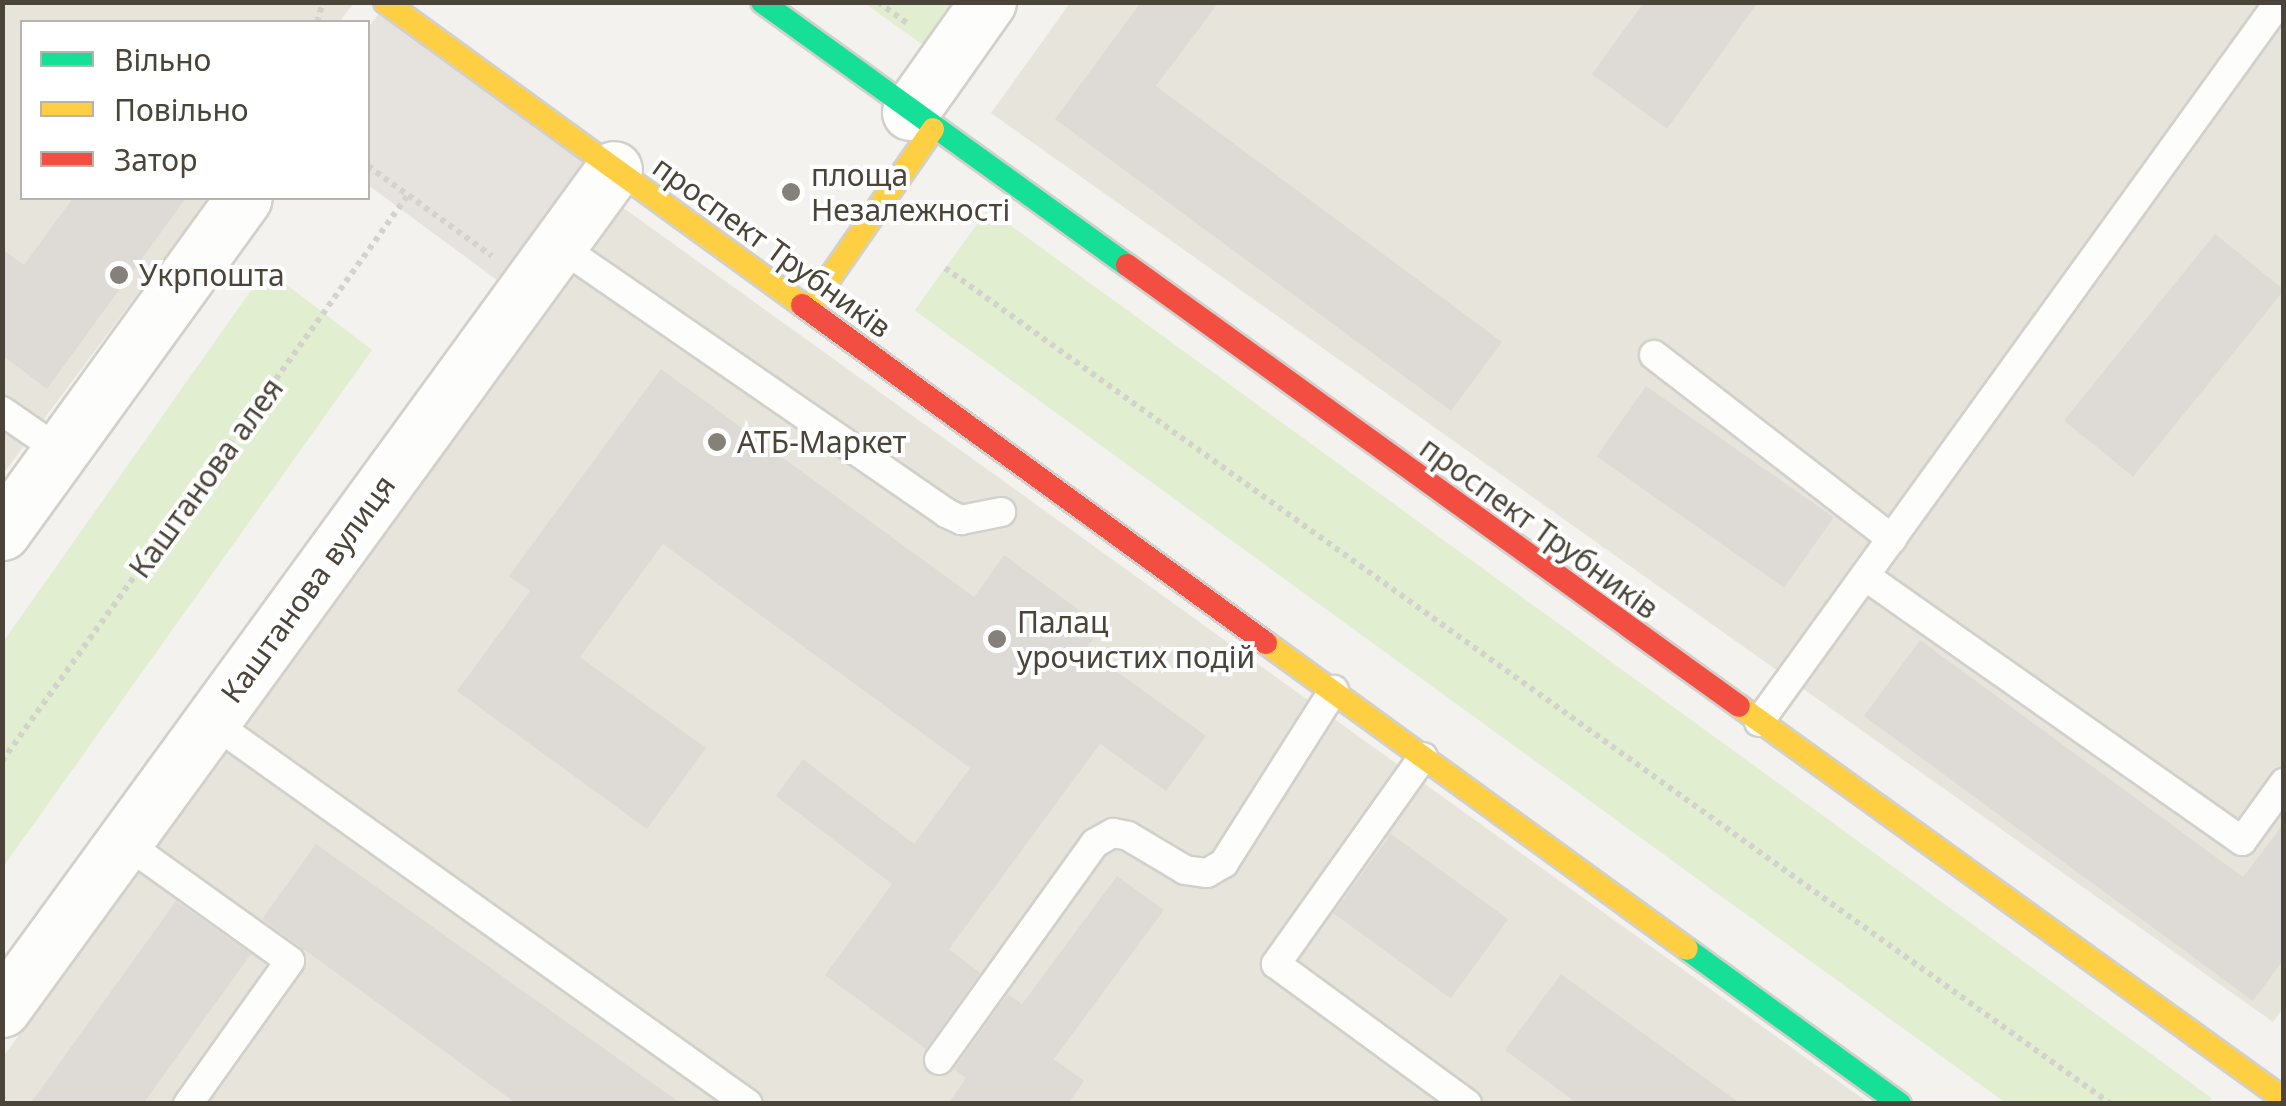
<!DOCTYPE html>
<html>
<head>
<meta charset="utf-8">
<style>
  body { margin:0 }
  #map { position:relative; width:2286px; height:1106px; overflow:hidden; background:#f4f2ee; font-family:"Noto Sans",sans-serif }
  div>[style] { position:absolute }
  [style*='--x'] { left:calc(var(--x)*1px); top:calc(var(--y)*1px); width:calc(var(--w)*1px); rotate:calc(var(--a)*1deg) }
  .residential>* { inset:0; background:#e7e4dc }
  .green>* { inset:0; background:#e1eecf; transform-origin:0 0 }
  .parking>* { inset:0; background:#e6e3df }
  .building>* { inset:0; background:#dedbd6; transform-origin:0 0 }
  .path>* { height:6px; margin-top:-3px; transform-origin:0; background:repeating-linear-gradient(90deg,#d3d2cc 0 5px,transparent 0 10px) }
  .roads { filter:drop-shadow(2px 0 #d2d0cb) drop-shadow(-2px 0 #d2d0cb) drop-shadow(0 2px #d2d0cb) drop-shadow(0 -2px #d2d0cb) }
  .lane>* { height:28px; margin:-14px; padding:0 14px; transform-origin:14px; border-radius:14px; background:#fdfdfc }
  .street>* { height:55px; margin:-27.5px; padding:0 27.5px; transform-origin:27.5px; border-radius:27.5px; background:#fdfdfc }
  .fast>* { height:22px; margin:-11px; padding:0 11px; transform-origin:11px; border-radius:11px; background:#16e098 }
  .slow>* { height:22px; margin:-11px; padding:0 11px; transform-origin:11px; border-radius:11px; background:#ffcf43 }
  .jam>* { height:22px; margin:-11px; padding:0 11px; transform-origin:11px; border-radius:11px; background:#f24e42 }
  .dots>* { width:28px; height:28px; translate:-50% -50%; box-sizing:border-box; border:5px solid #fff; border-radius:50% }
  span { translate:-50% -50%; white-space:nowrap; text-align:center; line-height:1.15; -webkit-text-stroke:8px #fff; paint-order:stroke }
  .poi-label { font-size:30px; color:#4b4439 }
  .left { translate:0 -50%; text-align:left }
  .street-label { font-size:30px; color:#4b4439 }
  .frame { position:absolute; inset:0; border:5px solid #4b4439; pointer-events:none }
  .legend { position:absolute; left:20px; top:20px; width:350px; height:180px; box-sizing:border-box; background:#fff; border:2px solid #b7b4b0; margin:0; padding:12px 18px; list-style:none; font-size:30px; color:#4b4439 }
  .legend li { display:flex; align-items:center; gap:20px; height:50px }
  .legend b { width:50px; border:2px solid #b7b4b0 }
</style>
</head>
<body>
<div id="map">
  <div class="residential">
    <i style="clip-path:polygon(3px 3px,354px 3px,339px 22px,22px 22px,22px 198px,209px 198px,3px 474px)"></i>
    <i style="clip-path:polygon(1070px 3px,2283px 3px,2283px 1008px,2273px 1022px,991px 113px)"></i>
    <i style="clip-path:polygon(618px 204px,1870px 1104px,3px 1104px,3px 1057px)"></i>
  </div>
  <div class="green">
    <i style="clip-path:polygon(864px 3px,962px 3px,929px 49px)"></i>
    <i style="left:988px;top:209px;width:1513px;height:125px;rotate:36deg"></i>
    <i style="clip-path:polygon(266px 269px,372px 350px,3px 867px,3px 642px)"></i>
  </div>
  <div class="parking">
    <i style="clip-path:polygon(385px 5px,612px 172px,520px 297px,368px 185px,368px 28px)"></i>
  </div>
  <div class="building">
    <i style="clip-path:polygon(1141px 2px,1219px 2px,1156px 86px,1502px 342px,1451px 411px,1055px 119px)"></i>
    <i style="clip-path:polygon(1644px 2px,1758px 2px,1667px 129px,1592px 74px)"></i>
    <i style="clip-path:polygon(73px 198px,186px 198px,47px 389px,2px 355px,2px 249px,24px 265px)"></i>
    <i style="left:2215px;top:234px;width:89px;height:240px;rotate:39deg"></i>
    <i style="clip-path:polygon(661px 369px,974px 597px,1004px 555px,1102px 627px,1086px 649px,1206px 736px,1166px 791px,1100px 744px,949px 949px,980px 973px,926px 1049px,825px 975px,892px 884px,776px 796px,803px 759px,914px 844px,970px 768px,663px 544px,580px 657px,706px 748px,647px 829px,457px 691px,530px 591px,509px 576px)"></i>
    <i style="left:1646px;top:386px;width:229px;height:86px;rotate:35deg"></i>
    <i style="clip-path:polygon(1920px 640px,2243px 877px,2284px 823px,2284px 959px,2253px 1001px,1864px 716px)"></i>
    <i style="left:1391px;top:834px;width:145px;height:98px;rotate:36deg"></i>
    <i style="clip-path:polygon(316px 844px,682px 1104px,517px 1104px,262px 919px)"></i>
    <i style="clip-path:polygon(1117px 876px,1164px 910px,1054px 1059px,1084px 1081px,1068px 1104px,948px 1104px,966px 1078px,954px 1069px,1008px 994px,1022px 1004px)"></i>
    <i style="clip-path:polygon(176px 901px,251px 954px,143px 1104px,30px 1104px)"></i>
    <i style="clip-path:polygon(1561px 974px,1741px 1104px,1578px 1104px,1505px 1050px)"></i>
  </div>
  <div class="path">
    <i style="--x:878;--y:2;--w:39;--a:36"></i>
    <i style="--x:317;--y:22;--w:21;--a:-73"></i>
    <i style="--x:368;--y:166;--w:153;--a:36"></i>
    <i style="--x:945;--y:268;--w:1435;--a:35.64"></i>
    <i style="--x:2;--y:761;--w:697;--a:-54.35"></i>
  </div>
  <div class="roads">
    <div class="lane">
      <i style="--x:558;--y:245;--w:472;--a:34.6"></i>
      <i style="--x:946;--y:513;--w:17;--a:25"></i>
      <i style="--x:961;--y:520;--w:41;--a:-11.3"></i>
      <i style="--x:1654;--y:355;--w:301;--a:37.7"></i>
      <i style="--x:2;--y:411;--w:70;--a:34.6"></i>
      <i style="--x:1865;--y:576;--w:461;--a:35.1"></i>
      <i style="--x:2242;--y:841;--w:72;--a:-54.1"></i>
      <i style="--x:212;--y:722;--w:658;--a:35.48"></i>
      <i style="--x:1759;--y:722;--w:888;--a:-54.16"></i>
      <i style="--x:1423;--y:757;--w:254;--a:125.4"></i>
      <i style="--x:1276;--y:964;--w:237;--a:36.2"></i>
      <i style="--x:124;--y:842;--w:204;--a:35.6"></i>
      <i style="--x:290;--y:961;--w:176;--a:125.5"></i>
      <i style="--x:939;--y:1060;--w:267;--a:-54.3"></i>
      <i style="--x:1095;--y:843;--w:21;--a:-29"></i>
      <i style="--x:1113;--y:833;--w:15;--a:11"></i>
      <i style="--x:1128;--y:836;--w:66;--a:30.8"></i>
      <i style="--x:1185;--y:870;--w:22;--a:8"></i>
      <i style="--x:1207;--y:873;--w:20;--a:-30"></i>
      <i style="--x:1224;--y:863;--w:205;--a:-57.6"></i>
    </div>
    <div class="street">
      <i style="--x:910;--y:112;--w:135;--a:-54.7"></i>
      <i style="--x:2;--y:532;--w:412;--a:-54.1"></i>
      <i style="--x:2;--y:1009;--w:1039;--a:-53.92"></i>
    </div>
    <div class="fast">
      <i style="--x:762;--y:2;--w:450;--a:35.8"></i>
      <i style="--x:1687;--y:949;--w:263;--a:36"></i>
    </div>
    <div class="slow">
      <i style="--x:385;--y:2;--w:515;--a:36"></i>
      <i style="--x:808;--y:309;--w:219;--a:-55.2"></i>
      <i style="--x:1266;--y:643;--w:520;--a:36.01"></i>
      <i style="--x:1739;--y:706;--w:672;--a:35.8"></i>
    </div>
    <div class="jam">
      <i style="--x:1127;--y:265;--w:754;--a:35.78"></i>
      <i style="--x:802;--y:305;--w:574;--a:36.07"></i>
    </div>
  </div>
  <div class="dots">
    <i style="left:791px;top:192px;background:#868178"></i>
    <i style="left:119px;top:275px;background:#868178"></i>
    <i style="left:717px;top:442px;background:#868178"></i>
    <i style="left:997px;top:639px;background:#868178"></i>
  </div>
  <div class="poi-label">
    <span class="left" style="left:811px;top:192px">площа<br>Незалежності</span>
    <span class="left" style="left:139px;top:275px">Укрпошта</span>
    <span class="left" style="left:737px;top:442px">АТБ-Маркет</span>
    <span class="left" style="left:1017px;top:639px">Палац<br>урочистих подій</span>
  </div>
  <div class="street-label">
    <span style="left:772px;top:247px;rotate:36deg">проспект Трубників</span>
    <span style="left:206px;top:478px;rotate:-54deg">Каштанова алея</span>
    <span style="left:1539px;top:528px;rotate:36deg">проспект Трубників</span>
    <span style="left:308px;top:589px;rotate:-54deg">Каштанова вулиця</span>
  </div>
  <div class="frame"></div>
  <ul class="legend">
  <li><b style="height:12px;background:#16e098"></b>Вільно</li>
  <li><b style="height:12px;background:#ffcf43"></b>Повільно</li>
  <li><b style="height:12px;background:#f24e42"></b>Затор</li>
  </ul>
</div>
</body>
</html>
